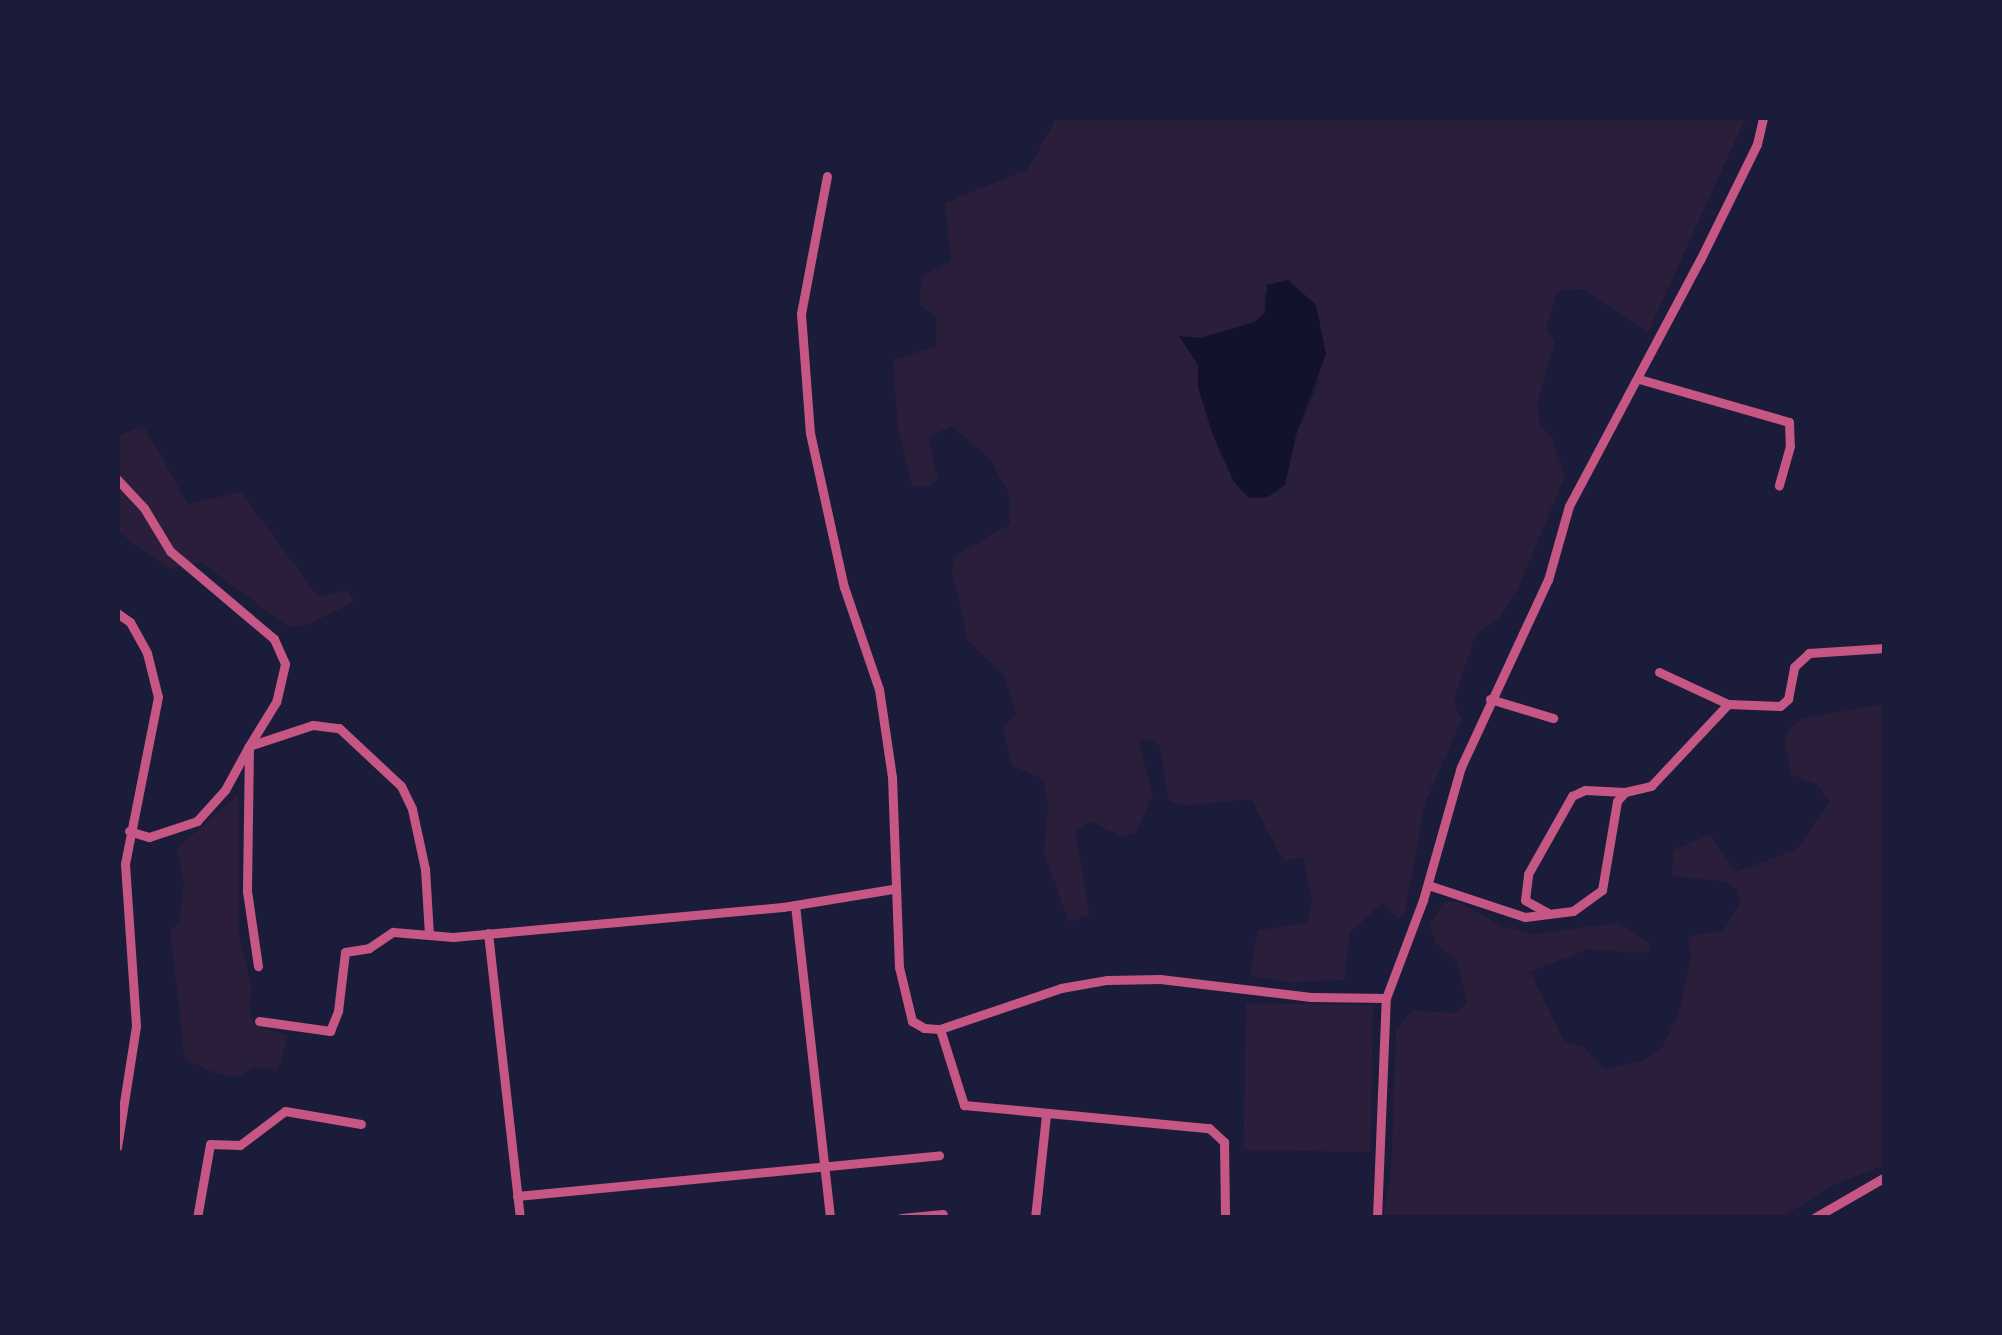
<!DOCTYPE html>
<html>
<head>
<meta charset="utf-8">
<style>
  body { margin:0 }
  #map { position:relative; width:2002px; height:1335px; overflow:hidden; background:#1b1b3a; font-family:Roboto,sans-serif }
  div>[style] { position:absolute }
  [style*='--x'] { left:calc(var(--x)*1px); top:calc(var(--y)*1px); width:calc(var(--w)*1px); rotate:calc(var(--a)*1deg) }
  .green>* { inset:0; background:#2a1e3b; transform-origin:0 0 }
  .water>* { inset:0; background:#12122b }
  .minor>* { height:9px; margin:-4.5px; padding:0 4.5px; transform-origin:4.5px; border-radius:4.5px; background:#c65784 }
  span { translate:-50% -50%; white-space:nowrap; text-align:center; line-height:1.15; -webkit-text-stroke:10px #1b1b3a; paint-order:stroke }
  .frame { position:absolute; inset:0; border:120px solid #1b1b3a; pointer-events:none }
</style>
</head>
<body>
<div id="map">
  <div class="green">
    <i style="clip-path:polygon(evenodd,1057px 117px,1746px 117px,1648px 332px,1584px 289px,1558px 290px,1546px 327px,1555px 341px,1538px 401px,1539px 424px,1553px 440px,1565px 476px,1520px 584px,1499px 619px,1476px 634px,1453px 702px,1462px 719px,1425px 803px,1405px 913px,1399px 920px,1382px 903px,1350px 933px,1344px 980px,1290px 982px,1250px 976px,1258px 930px,1307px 923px,1312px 904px,1303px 858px,1283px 860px,1251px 799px,1181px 806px,1168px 800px,1160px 745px,1148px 739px,1138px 741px,1153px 794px,1136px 833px,1123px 837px,1091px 822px,1075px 832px,1090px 915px,1069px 922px,1044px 852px,1048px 808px,1044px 780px,1013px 766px,1002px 728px,1017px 713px,1003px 674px,968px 641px,952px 571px,954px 557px,1010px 524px,1010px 496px,989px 458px,952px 426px,928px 437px,938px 479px,928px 487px,914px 486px,910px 479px,898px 427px,893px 360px,936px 346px,936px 318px,920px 305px,920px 289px,924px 275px,951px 261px,945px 203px,1028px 169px,1057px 117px,1264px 292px,1319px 383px,1296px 435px,1285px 484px,1234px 482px,1198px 387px,1199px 366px,1180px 337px,1201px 338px,1254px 322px,1265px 313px,1264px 292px)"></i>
    <i style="clip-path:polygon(143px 425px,188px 504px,241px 492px,319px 598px,347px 590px,354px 602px,305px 626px,288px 627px,201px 562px,169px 569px,117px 531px,117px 437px)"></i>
    <i style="clip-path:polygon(1885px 704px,1885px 1164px,1830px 1187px,1781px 1218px,1383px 1218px,1391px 1173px,1396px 1031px,1412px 1010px,1456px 1013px,1467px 1003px,1457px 962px,1435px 942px,1430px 925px,1444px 902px,1458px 902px,1503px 927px,1535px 934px,1617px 923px,1650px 943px,1651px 951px,1638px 953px,1588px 949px,1530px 972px,1564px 1041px,1585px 1048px,1604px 1070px,1643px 1061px,1663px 1046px,1679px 1012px,1691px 958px,1688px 937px,1724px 930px,1740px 902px,1737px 889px,1726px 882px,1672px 876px,1673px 850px,1710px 835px,1736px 872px,1797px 849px,1830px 802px,1816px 784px,1791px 774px,1784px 741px,1791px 728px,1802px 718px)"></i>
    <i style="clip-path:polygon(239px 794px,238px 929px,251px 985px,250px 1011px,254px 1025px,288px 1036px,278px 1070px,252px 1067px,242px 1077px,220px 1075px,185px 1060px,170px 931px,179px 921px,184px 884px,177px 848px)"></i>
    <i style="left:1246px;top:1003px;width:127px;height:147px;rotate:1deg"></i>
  </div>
  <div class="water">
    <i style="clip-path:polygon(1288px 280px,1316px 305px,1326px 354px,1296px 435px,1285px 485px,1268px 497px,1249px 498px,1234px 482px,1213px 436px,1198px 387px,1198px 365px,1179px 336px,1201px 338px,1254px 322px,1265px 313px,1267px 285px)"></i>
  </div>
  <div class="minor">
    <i style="--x:827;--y:176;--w:140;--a:100.7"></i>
    <i style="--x:801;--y:314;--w:119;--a:85.7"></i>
    <i style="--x:810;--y:433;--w:158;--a:77.6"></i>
    <i style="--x:844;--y:587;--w:108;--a:71.1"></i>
    <i style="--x:879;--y:689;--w:89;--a:81.6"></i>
    <i style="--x:892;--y:777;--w:190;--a:87.9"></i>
    <i style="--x:899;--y:967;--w:56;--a:76.5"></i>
    <i style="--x:912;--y:1021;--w:14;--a:30"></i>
    <i style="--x:924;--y:1028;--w:16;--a:4"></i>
    <i style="--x:940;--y:1029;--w:128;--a:-18.7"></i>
    <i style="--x:1061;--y:988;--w:47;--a:-9.9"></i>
    <i style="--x:1107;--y:980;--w:53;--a:-1.1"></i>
    <i style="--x:1160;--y:979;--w:152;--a:6.8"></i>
    <i style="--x:1311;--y:997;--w:75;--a:0.8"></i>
    <i style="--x:1639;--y:379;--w:156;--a:16"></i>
    <i style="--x:1789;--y:422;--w:24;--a:88"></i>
    <i style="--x:1790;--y:446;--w:41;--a:105.8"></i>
    <i style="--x:117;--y:479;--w:40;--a:47"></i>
    <i style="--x:144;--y:508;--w:50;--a:58.8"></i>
    <i style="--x:170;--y:551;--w:136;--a:40.2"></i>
    <i style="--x:274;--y:639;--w:27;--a:66"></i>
    <i style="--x:285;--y:664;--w:39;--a:103"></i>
    <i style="--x:276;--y:702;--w:52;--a:121.5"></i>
    <i style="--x:249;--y:746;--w:145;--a:90.8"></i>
    <i style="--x:247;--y:891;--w:76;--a:81.7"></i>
    <i style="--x:117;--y:613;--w:16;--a:35"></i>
    <i style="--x:130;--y:622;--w:35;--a:61"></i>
    <i style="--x:147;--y:653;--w:45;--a:76"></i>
    <i style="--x:158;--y:697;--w:170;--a:101.2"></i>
    <i style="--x:125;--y:864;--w:162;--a:86.1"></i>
    <i style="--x:136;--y:1026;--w:122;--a:98.9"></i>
    <i style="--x:1659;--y:672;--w:76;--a:24.9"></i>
    <i style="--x:1728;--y:704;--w:52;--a:2.2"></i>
    <i style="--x:1780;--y:706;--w:11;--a:-41"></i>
    <i style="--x:1788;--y:699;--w:33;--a:-79"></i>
    <i style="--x:1794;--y:667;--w:21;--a:-43"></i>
    <i style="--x:1809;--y:653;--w:76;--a:-3.8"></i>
    <i style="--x:1490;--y:699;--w:66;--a:16.8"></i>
    <i style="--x:129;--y:831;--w:21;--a:17"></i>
    <i style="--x:149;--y:837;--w:51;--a:-18.4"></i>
    <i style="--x:197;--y:821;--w:42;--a:-47.9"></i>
    <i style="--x:225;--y:790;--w:50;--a:-61.4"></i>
    <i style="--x:249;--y:746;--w:67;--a:-18.2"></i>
    <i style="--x:313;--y:725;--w:26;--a:7"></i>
    <i style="--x:339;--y:728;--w:85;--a:43.1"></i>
    <i style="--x:401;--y:786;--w:25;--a:64"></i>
    <i style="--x:412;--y:809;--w:61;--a:77.8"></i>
    <i style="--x:425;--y:869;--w:65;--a:86.5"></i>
    <i style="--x:1428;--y:885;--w:102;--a:18.3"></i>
    <i style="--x:1525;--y:917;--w:48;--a:-7.1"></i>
    <i style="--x:1573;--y:911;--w:36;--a:-36"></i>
    <i style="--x:1602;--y:890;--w:90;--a:-80.4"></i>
    <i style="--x:1617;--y:801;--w:12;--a:-48"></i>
    <i style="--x:795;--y:905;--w:315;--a:83.6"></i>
    <i style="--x:1548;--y:913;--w:26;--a:-151"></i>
    <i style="--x:1525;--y:900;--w:26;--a:-83"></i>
    <i style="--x:1528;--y:874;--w:90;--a:-60.6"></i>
    <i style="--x:1572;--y:796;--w:14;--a:-25"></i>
    <i style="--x:1585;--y:790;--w:40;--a:2.9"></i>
    <i style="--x:1625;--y:792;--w:27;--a:-13"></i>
    <i style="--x:1651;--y:786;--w:112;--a:-46.8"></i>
    <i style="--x:488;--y:933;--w:287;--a:83.6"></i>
    <i style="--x:259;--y:1021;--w:72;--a:8"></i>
    <i style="--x:330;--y:1031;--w:22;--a:-68"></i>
    <i style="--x:338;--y:1011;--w:59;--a:-83.2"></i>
    <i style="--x:345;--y:952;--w:24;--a:-9"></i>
    <i style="--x:369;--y:948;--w:29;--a:-34"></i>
    <i style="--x:393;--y:932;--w:60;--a:4.8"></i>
    <i style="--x:453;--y:937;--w:331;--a:-5.2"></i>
    <i style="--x:783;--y:907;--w:111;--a:-9.3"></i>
    <i style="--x:940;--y:1029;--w:80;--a:72.5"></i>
    <i style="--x:964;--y:1105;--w:246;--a:5.4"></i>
    <i style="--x:1209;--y:1128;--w:21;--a:43"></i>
    <i style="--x:1224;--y:1142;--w:76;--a:89.2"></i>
    <i style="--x:517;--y:1196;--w:424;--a:-5.5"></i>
    <i style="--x:197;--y:1218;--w:75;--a:-80"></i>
    <i style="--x:210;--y:1144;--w:30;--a:2"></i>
    <i style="--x:240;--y:1145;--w:56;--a:-37.1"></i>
    <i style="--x:285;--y:1111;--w:77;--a:9.7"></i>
    <i style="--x:901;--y:1218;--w:42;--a:-5.4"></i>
    <i style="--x:1035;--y:1218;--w:104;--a:-83.9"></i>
    <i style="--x:1377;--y:1218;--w:220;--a:-87.7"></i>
    <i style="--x:1386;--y:998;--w:105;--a:-69.3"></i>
    <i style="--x:1423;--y:900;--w:138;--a:-74.1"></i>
    <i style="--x:1461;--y:767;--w:206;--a:-65.1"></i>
    <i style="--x:1548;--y:580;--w:77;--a:-74.2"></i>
    <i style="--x:1569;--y:506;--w:279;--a:-62"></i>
    <i style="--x:1700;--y:260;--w:129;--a:-63.8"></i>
    <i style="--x:1757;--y:144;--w:28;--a:-77"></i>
    <i style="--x:1814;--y:1218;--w:82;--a:-30"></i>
  </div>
  <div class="frame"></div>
</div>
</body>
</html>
